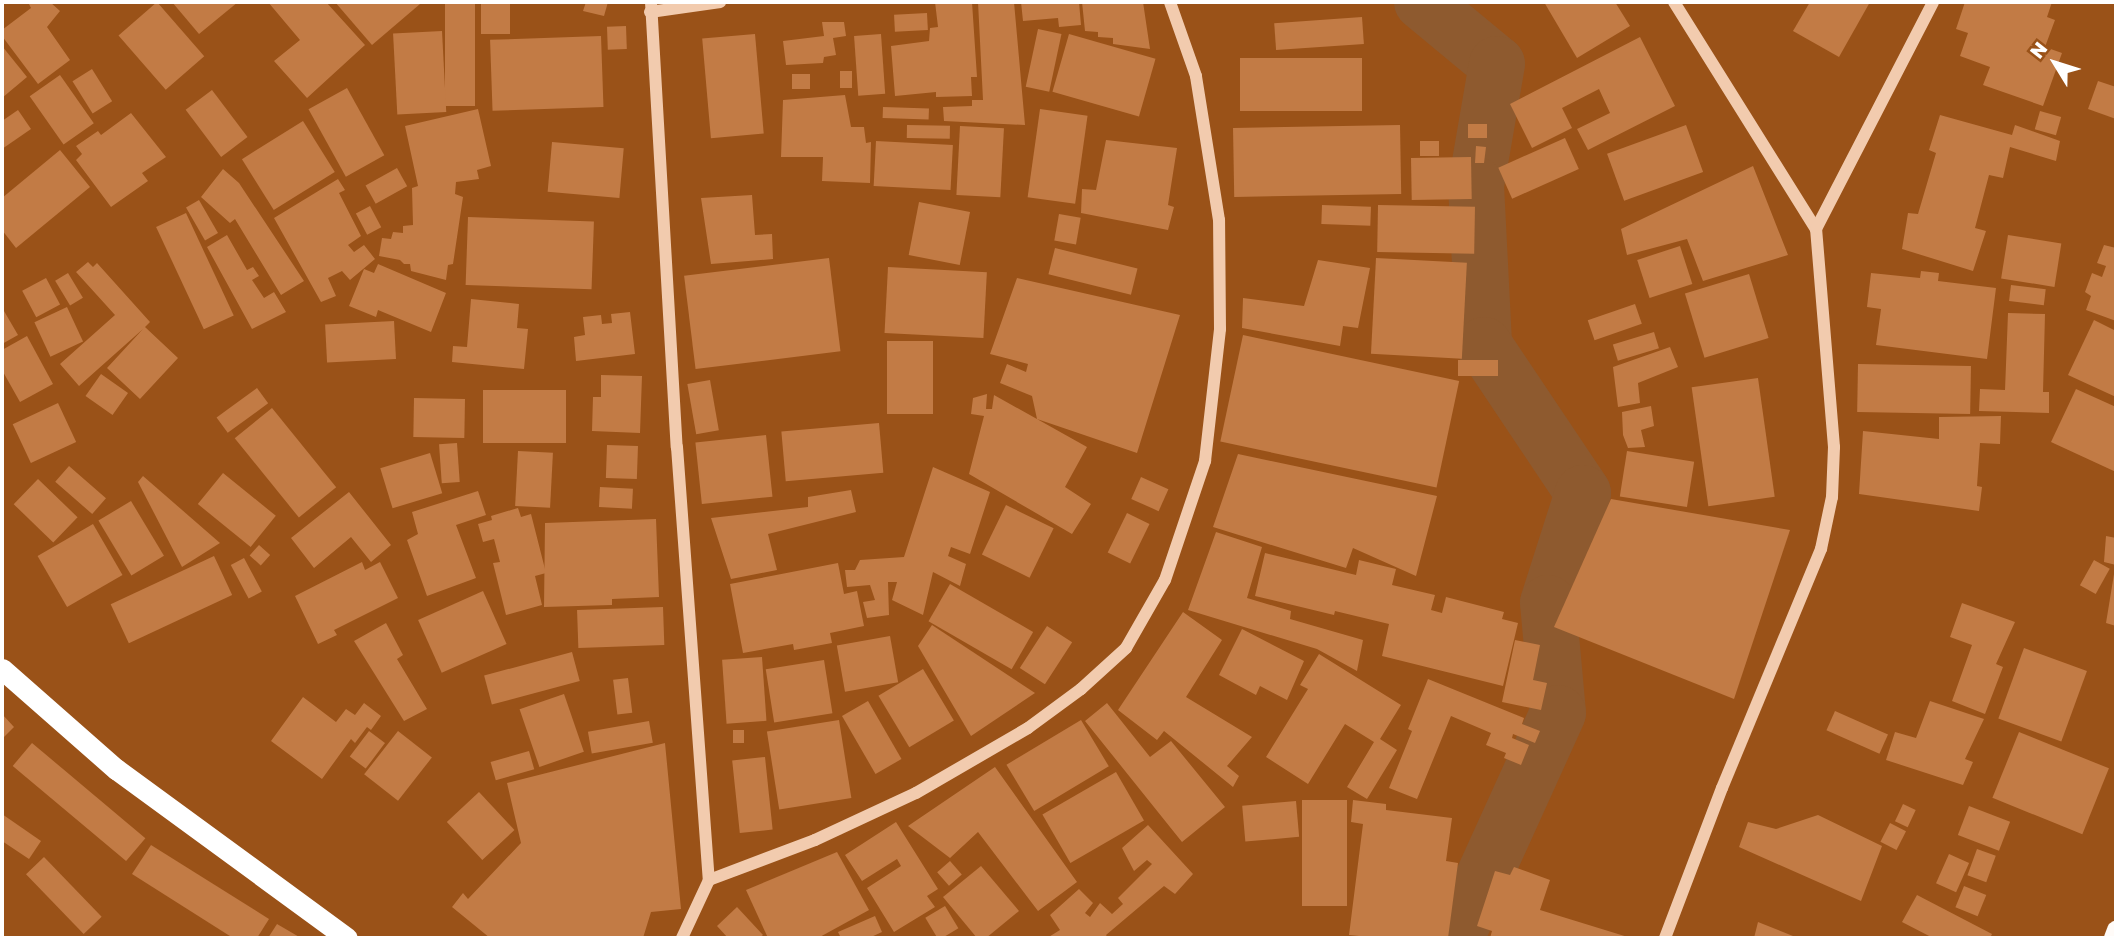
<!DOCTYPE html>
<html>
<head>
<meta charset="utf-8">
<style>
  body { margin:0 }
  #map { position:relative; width:2118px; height:940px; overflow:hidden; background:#9a5218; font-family:"Golos Text",sans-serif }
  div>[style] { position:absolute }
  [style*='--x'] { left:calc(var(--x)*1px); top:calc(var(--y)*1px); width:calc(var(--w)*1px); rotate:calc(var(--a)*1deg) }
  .river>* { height:56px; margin:-28px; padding:0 28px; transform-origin:28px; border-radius:28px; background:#8e5a2f }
  .building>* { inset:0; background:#c27b45; transform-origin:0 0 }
  .minor>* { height:12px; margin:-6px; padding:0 6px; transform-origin:6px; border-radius:6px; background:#f2cbae }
  .major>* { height:18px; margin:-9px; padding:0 9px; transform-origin:9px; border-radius:9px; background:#fffbf8 }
  .highway>* { height:21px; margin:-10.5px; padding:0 10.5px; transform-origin:10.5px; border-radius:10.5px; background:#fff }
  span { translate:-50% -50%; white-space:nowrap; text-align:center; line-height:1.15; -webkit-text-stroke:5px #9a5218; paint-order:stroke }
  .frame { position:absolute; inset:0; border:4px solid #fff; pointer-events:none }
  .north { position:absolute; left:2020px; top:28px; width:70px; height:70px; -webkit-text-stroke:5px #9a5218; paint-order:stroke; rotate:308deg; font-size:19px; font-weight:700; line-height:28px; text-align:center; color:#fff }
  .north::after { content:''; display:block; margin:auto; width:24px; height:32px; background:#fff; clip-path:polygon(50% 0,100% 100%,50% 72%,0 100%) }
</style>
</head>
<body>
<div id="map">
  <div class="river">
    <i style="--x:1422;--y:2;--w:97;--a:39.6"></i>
    <i style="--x:1497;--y:64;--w:123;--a:99.8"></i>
    <i style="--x:1476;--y:185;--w:160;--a:87.1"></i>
    <i style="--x:1484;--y:345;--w:178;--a:56.2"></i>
    <i style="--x:1583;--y:493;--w:115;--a:107.7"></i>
    <i style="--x:1548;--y:603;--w:110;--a:84.8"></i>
    <i style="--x:1558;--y:713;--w:247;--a:114.4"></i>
  </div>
  <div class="building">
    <i style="clip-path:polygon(28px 2px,50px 2px,60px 11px,47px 27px,70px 60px,38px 84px,2px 36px,2px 30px,31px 8px)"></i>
    <i style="left:157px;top:2px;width:72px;height:51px;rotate:49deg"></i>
    <i style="clip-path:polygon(172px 2px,238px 2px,199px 34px)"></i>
    <i style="clip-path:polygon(268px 2px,326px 2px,365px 45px,307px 98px,274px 61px,300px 40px)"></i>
    <i style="clip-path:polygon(335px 2px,418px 2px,420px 4px,372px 45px)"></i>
    <i style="left:445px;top:2px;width:30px;height:104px"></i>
    <i style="left:481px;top:2px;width:29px;height:32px"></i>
    <i style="clip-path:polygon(586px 2px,608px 2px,604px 16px,583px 11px)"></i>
    <i style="clip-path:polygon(935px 2px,972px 2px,977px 77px,971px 77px,972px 96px,936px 97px,936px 92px,895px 96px,891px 46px,929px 41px,930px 28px,938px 27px)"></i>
    <i style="clip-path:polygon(978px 2px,1014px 2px,1025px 125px,944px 121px,943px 107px,972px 106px,972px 100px,983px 100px)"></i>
    <i style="clip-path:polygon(1021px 2px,1079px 2px,1081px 25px,1059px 27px,1058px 18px,1023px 21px)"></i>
    <i style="clip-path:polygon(1082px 2px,1143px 2px,1150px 49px,1113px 44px,1113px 38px,1098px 37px,1098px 32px,1085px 31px)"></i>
    <i style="clip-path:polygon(1544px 2px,1615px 2px,1630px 26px,1577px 58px)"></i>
    <i style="clip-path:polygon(1810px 2px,1870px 2px,1839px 57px,1793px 31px)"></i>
    <i style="clip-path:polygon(1965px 2px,2052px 2px,2047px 17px,2055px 20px,2045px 47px,2062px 53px,2043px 106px,1983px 85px,1990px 67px,1960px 56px,1968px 33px,1956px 29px)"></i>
    <i style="left:927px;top:13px;width:17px;height:33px;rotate:87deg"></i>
    <i style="left:1362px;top:17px;width:27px;height:88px;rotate:86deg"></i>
    <i style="clip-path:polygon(822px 22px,844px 22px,846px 36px,833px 38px,836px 55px,824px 57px,823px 63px,786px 65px,783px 41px,824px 36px)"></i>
    <i style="left:626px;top:26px;width:23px;height:19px;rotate:88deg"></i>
    <i style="left:1038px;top:29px;width:24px;height:59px;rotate:12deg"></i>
    <i style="left:442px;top:31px;width:81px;height:49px;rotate:87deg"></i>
    <i style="left:755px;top:34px;width:100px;height:53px;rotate:85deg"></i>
    <i style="left:881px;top:34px;width:60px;height:27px;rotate:86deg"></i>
    <i style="left:1069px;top:34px;width:90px;height:60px;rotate:16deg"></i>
    <i style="left:601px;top:36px;width:71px;height:111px;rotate:88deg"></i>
    <i style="clip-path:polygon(1640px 37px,1675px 106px,1588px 150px,1577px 129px,1610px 113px,1599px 89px,1562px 108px,1572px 128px,1532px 148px,1510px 104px)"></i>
    <i style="clip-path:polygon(2px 46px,27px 77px,2px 98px)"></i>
    <i style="left:1240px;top:58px;width:122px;height:53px"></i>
    <i style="left:92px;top:69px;width:38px;height:23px;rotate:58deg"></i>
    <i style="left:840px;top:71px;width:12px;height:17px"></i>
    <i style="left:792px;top:74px;width:18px;height:15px"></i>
    <i style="left:60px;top:75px;width:59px;height:37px;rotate:55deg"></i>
    <i style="clip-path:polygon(2098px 81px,2116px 87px,2116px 119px,2088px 109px)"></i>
    <i style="left:347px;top:88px;width:77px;height:44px;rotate:61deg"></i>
    <i style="left:212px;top:90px;width:59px;height:33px;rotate:53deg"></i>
    <i style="clip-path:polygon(845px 95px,851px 127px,864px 127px,866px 143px,871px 142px,870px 183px,822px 181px,823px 157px,781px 157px,783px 100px)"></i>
    <i style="left:883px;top:107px;width:46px;height:11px;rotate:2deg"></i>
    <i style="clip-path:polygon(478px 109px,491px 166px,477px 170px,479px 179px,456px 182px,455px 194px,463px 197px,453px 264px,448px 265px,446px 280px,411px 271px,410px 264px,404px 264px,400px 260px,379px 256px,382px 238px,391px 239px,393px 232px,403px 233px,403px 226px,413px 225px,412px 188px,418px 186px,405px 126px)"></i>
    <i style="left:1040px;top:109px;width:48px;height:89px;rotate:8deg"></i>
    <i style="clip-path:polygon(18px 110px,31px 129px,2px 149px,2px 121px)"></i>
    <i style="left:2040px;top:111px;width:22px;height:19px;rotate:16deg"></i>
    <i style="clip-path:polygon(131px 113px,166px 157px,142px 173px,148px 181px,111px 207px,76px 160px,82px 154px,76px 146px,98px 131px,101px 135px)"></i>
    <i style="clip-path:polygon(1940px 115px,2012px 135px,2015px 125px,2060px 141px,2056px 161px,2010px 147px,2003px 178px,1989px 175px,1975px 228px,1986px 231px,1973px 271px,1902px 249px,1908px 213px,1918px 214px,1936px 153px,1929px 150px)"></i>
    <i style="left:303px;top:121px;width:60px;height:72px;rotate:58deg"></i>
    <i style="left:1468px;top:124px;width:19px;height:14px"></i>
    <i style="left:907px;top:125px;width:43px;height:13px;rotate:1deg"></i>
    <i style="left:1400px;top:125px;width:69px;height:167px;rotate:89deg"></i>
    <i style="left:1686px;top:125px;width:50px;height:84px;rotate:70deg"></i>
    <i style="left:960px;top:126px;width:44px;height:69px;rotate:3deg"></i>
    <i style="left:1565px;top:138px;width:34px;height:73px;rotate:66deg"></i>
    <i style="clip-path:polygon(1106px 140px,1177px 148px,1168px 205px,1174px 207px,1168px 230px,1081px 213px,1082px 189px,1096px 190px)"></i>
    <i style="left:876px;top:141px;width:77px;height:45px;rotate:3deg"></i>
    <i style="left:1420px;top:141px;width:19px;height:15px"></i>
    <i style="left:552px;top:142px;width:72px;height:50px;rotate:5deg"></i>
    <i style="clip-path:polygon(1476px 146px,1486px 147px,1484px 163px,1475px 163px)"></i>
    <i style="clip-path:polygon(60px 150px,90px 187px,16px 248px,2px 230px,2px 198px)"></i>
    <i style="left:1471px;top:157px;width:42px;height:60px;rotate:89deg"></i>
    <i style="clip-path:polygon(1753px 166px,1788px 255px,1703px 281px,1687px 239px,1627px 255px,1621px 229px)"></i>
    <i style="left:397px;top:168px;width:21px;height:36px;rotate:61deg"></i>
    <i style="clip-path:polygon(223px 169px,239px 183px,304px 281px,281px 295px,235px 219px,230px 223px,201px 197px)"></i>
    <i style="clip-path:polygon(338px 179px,345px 190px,339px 193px,361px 236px,348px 245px,354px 252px,364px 245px,375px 259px,350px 280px,342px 271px,328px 278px,336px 296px,321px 302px,274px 218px)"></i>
    <i style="clip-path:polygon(752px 195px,755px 235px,772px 234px,773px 259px,711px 264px,701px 198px)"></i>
    <i style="left:199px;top:200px;width:38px;height:15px;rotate:60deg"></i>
    <i style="left:919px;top:202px;width:52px;height:54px;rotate:11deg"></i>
    <i style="left:1322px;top:205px;width:49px;height:19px;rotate:2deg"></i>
    <i style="left:1378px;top:205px;width:97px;height:47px;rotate:1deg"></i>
    <i style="left:370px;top:206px;width:24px;height:16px;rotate:62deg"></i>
    <i style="left:186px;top:213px;width:113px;height:33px;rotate:65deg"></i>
    <i style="left:1059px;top:214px;width:22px;height:27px;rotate:10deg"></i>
    <i style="left:468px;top:217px;width:126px;height:68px;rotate:2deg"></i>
    <i style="clip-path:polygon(227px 235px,247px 270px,253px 267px,259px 276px,252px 280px,264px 298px,274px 292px,286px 312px,252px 329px,207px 247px)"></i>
    <i style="left:2008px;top:235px;width:54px;height:44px;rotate:9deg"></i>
    <i style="clip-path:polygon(2104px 245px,2116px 248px,2116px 321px,2086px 310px,2091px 296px,2085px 292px,2092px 273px,2102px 277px,2106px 266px,2097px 263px)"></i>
    <i style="left:1680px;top:246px;width:40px;height:45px;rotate:72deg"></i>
    <i style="left:1055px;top:248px;width:85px;height:27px;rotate:14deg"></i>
    <i style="left:829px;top:258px;width:94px;height:146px;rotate:83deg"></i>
    <i style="left:1376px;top:258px;width:91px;height:96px;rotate:3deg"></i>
    <i style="clip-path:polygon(1318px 260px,1370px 268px,1358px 328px,1343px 326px,1340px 346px,1242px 328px,1243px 298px,1304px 306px)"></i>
    <i style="clip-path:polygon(88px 262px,93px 267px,97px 263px,150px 322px,145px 327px,178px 358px,140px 399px,107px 368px,143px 329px,79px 386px,60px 364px,115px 315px,76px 272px)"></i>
    <i style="clip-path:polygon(378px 264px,446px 293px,431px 332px,378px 310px,376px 317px,349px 306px,364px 269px,374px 273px)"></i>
    <i style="left:888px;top:267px;width:99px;height:66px;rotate:3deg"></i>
    <i style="clip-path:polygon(1921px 271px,1939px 273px,1938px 281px,1996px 288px,1987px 359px,1876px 345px,1881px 309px,1867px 307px,1871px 273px,1920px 278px)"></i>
    <i style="left:68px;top:273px;width:29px;height:15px;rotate:59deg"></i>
    <i style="left:1749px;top:274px;width:67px;height:67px;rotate:73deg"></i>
    <i style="left:46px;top:278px;width:30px;height:27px;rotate:62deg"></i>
    <i style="clip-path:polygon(1017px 278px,1180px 315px,1137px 453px,1037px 419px,1087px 447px,1065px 487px,1091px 504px,1072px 534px,969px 474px,984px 416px,971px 414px,973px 398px,987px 394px,986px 409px,992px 409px,994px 395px,1037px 419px,1032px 396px,1000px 383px,1007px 364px,1026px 372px,1028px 364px,990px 354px)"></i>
    <i style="left:2011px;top:285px;width:35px;height:16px;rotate:7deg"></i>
    <i style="clip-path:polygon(471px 299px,519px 304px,517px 328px,528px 329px,524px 369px,452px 362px,453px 346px,467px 347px)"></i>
    <i style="left:1635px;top:304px;width:21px;height:50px;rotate:71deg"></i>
    <i style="left:67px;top:307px;width:38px;height:36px;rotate:65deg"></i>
    <i style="clip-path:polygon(4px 311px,18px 335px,2px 344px,2px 312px)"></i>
    <i style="clip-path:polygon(630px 312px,635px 354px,576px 361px,574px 337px,585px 335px,583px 317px,601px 315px,602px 324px,612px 323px,611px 314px)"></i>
    <i style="clip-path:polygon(2008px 313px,2045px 314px,2043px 392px,2049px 392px,2049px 413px,1979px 411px,1980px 389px,2005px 390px)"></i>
    <i style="clip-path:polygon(2094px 320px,2116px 331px,2116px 397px,2068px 375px)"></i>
    <i style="left:394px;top:321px;width:38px;height:69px;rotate:87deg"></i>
    <i style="left:1654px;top:332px;width:17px;height:43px;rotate:73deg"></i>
    <i style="left:1243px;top:335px;width:221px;height:109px;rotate:12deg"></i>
    <i style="clip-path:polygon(27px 336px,53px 384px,20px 402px,2px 370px,2px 350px)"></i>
    <i style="left:887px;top:341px;width:46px;height:73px"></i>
    <i style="clip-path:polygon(1670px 347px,1678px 367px,1638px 383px,1640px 403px,1618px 407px,1613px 367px)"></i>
    <i style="left:1498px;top:360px;width:16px;height:40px;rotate:90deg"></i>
    <i style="left:1858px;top:364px;width:113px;height:48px;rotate:1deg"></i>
    <i style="left:101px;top:374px;width:33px;height:27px;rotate:35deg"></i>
    <i style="clip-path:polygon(601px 375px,642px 376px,640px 433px,592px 431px,593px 397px,601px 397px)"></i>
    <i style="left:1758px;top:378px;width:120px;height:67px;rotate:82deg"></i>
    <i style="left:710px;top:380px;width:51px;height:23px;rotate:80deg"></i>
    <i style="left:257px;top:388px;width:19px;height:50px;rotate:54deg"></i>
    <i style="clip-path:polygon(2076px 389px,2116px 407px,2116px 472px,2051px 442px)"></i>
    <i style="left:483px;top:390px;width:83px;height:53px"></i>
    <i style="left:414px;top:398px;width:51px;height:39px;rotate:1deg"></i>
    <i style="left:58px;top:403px;width:43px;height:50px;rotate:65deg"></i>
    <i style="clip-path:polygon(1651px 406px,1654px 426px,1641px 430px,1645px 447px,1628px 448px,1623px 435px,1622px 412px)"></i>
    <i style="left:272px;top:408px;width:102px;height:48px;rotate:51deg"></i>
    <i style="clip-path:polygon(2001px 416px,2000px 444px,1980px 443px,1977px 486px,1982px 487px,1979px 511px,1859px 494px,1863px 431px,1939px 439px,1939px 417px)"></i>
    <i style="left:879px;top:423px;width:50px;height:98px;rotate:85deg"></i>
    <i style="left:766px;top:435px;width:62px;height:71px;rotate:84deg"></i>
    <i style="left:457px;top:443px;width:39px;height:18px;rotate:86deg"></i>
    <i style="left:607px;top:445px;width:31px;height:33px;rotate:2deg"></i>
    <i style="left:518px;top:451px;width:35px;height:55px;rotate:3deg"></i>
    <i style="left:1627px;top:451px;width:68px;height:46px;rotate:9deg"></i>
    <i style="left:430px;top:453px;width:42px;height:52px;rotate:73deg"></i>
    <i style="clip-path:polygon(1238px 454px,1437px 496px,1416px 576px,1353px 548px,1346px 568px,1213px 527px)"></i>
    <i style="left:69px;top:466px;width:49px;height:21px;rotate:41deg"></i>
    <i style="clip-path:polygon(933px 467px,990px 492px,970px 554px,951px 547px,948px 556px,966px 564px,960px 586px,933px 572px,923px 615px,892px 600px,897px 582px,888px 582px,889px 615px,867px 618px,863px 602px,875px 600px,870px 585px,847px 587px,845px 570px,855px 570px,860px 560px,904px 557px)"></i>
    <i style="left:223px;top:473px;width:68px;height:40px;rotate:39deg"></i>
    <i style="clip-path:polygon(143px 476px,220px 543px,182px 567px,138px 482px)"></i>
    <i style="left:1141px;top:477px;width:30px;height:24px;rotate:24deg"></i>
    <i style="left:38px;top:479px;width:55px;height:35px;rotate:44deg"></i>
    <i style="left:600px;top:487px;width:33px;height:20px;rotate:3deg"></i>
    <i style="clip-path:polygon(851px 490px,856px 512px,768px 534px,777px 570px,731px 579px,711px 518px,808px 507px,808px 497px)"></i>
    <i style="clip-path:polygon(478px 491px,486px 515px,456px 525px,476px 578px,427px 596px,407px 540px,418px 534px,412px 512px)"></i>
    <i style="clip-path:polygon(349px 492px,391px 545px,371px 562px,351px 537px,314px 568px,291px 538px)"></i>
    <i style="clip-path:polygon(1611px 499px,1790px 530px,1734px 699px,1554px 627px)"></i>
    <i style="left:131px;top:501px;width:64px;height:38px;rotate:59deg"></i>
    <i style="left:1006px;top:505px;width:53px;height:55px;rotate:26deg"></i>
    <i style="clip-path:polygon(518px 508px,521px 517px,531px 514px,546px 573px,535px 576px,542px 605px,506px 615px,493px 563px,500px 562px,494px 539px,483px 542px,478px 524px,492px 520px,491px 516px)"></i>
    <i style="left:1127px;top:513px;width:25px;height:44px;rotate:26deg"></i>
    <i style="clip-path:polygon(656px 519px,659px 597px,612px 599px,612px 605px,544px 607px,545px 523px)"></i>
    <i style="left:93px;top:524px;width:59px;height:64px;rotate:60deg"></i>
    <i style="clip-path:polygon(1216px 532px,1262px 547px,1247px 598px,1291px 611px,1290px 619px,1363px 640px,1357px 671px,1317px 649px,1188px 610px)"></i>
    <i style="clip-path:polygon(2106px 536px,2116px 538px,2116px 565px,2104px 562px)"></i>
    <i style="left:259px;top:545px;width:15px;height:14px;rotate:42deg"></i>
    <i style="clip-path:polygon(1265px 553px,1356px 575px,1359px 560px,1396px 569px,1392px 585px,1435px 595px,1431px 610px,1442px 613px,1446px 597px,1504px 612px,1502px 619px,1518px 623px,1503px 686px,1382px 656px,1389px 624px,1335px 611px,1334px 615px,1255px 596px)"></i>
    <i style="left:214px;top:556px;width:43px;height:114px;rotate:65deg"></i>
    <i style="left:244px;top:558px;width:38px;height:15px;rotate:62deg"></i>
    <i style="left:2094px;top:560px;width:18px;height:29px;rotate:29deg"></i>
    <i style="clip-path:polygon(362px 562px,365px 570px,380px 562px,398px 598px,334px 630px,337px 635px,318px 644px,295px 596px)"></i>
    <i style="clip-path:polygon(838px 563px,844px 594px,857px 591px,864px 626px,830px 633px,832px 643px,794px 650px,793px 644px,743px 653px,730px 584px)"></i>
    <i style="clip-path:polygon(2115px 568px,2116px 568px,2116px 626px,2106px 623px)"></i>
    <i style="left:950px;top:584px;width:96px;height:43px;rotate:30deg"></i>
    <i style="left:483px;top:591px;width:58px;height:71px;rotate:66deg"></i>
    <i style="clip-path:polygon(1962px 603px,2015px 622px,1996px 664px,2003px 667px,1985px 714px,1952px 701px,1972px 645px,1950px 637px)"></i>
    <i style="left:663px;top:607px;width:38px;height:86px;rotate:88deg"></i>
    <i style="clip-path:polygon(1183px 612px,1222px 640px,1186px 697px,1252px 737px,1227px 766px,1239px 776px,1233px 787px,1164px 731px,1157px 740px,1118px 710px)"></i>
    <i style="clip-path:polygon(386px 623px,403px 655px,397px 659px,427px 709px,404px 721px,354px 641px)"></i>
    <i style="clip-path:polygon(932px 625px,1035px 693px,971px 736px,918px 646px)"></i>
    <i style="left:1047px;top:626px;width:30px;height:50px;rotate:33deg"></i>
    <i style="clip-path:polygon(1242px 629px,1304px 661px,1287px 700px,1260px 686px,1256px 695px,1219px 675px)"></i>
    <i style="left:890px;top:636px;width:47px;height:54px;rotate:80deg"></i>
    <i style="clip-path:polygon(1515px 640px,1540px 645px,1533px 680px,1547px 683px,1541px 710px,1502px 702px)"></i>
    <i style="left:2024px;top:648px;width:67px;height:75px;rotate:20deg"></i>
    <i style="left:572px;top:652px;width:30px;height:91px;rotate:75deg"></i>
    <i style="clip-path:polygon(1319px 654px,1401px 705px,1380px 739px,1397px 750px,1367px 799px,1347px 787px,1374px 742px,1345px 724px,1308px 784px,1266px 757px,1308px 689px,1300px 685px)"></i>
    <i style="left:762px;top:657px;width:64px;height:40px;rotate:86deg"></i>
    <i style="left:824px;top:660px;width:54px;height:59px;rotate:81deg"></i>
    <i style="left:923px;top:669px;width:60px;height:52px;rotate:59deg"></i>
    <i style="left:628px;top:678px;width:35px;height:15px;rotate:83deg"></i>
    <i style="clip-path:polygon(1428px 679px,1524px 718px,1522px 724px,1540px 731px,1535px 743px,1513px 734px,1512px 738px,1529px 745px,1521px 765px,1504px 758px,1506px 753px,1486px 745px,1491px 733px,1451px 716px,1417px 799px,1389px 788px,1412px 731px,1408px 729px)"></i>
    <i style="left:564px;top:694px;width:61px;height:47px;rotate:71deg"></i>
    <i style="clip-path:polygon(303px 697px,336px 722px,346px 709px,355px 715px,364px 703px,381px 716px,371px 730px,367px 727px,355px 743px,351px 739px,322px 779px,271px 741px)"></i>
    <i style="left:868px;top:701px;width:67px;height:30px;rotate:60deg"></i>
    <i style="clip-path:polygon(1930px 701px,1984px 719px,1965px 759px,1973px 762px,1963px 785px,1886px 760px,1895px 732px,1916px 738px)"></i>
    <i style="clip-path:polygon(1107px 703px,1150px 757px,1171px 741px,1225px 807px,1182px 842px,1085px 721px)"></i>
    <i style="left:1835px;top:711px;width:58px;height:21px;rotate:24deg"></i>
    <i style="clip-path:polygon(2px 714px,14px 727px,4px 737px,2px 735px)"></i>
    <i style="left:839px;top:720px;width:79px;height:73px;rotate:81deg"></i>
    <i style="left:1081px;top:720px;width:54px;height:87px;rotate:59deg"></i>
    <i style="left:649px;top:721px;width:22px;height:62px;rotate:80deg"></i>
    <i style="left:733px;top:730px;width:11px;height:13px"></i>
    <i style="left:369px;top:731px;width:20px;height:32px;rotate:37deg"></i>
    <i style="left:398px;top:731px;width:43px;height:55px;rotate:38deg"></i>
    <i style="left:2019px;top:732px;width:97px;height:71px;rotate:22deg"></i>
    <i style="left:32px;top:743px;width:148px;height:30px;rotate:40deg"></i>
    <i style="clip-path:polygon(665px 743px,681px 909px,651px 912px,643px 938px,490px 938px,452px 907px,463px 893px,468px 899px,521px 843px,507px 783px)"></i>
    <i style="left:529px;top:751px;width:19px;height:40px;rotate:74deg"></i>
    <i style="left:765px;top:757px;width:73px;height:33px;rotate:84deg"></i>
    <i style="clip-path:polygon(995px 767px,1077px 882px,1038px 911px,978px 832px,950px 858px,908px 826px)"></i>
    <i style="left:1116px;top:772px;width:56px;height:85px;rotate:60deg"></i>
    <i style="left:479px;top:792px;width:52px;height:44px;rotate:47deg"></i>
    <i style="left:1302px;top:800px;width:45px;height:106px"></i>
    <i style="clip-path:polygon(1353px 800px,1386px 804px,1386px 810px,1452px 818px,1446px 861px,1458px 863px,1448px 938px,1379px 938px,1349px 935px,1363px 824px,1351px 822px)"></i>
    <i style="left:1296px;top:801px;width:36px;height:54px;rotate:85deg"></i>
    <i style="left:1903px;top:804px;width:14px;height:19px;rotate:25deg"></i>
    <i style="left:1969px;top:806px;width:44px;height:31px;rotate:21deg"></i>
    <i style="clip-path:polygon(2px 814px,41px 841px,29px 859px,2px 841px)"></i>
    <i style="clip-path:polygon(1818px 815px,1882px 846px,1861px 901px,1739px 847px,1748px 822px,1776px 829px)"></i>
    <i style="clip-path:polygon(896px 822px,938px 889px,927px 896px,935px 907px,894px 932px,867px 888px,901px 866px,897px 859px,862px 881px,845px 855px)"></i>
    <i style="left:1890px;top:823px;width:18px;height:21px;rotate:27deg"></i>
    <i style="clip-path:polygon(1148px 825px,1193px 874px,1175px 894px,1164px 886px,1106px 935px,1108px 938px,1047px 938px,1060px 930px,1050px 915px,1079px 889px,1093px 903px,1085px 913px,1090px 917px,1100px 903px,1112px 914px,1123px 904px,1118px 898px,1152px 864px,1147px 860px,1134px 871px,1122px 848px)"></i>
    <i style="clip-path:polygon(151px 845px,269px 919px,257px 938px,233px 938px,132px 874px)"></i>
    <i style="left:1977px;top:849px;width:20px;height:28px;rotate:20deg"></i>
    <i style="clip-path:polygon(837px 852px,869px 910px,818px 938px,768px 938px,746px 890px)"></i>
    <i style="left:1949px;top:854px;width:22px;height:32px;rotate:24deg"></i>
    <i style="left:44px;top:857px;width:83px;height:25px;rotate:46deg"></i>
    <i style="left:950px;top:861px;width:18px;height:17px;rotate:49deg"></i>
    <i style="clip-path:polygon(981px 866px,1019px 911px,986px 938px,977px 938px,943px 897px)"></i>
    <i style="clip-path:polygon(1514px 867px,1550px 880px,1540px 910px,1631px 938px,1490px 938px,1492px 931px,1477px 926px,1495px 871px,1510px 875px)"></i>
    <i style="left:1964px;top:886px;width:24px;height:23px;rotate:22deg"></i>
    <i style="clip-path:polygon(1917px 895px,1992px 934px,1990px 938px,1933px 938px,1902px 922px)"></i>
    <i style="left:945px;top:906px;width:26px;height:23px;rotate:59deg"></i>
    <i style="clip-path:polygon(737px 907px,763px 935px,759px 938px,728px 938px,717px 926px)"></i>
    <i style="clip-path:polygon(875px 916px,882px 932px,869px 938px,841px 938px,838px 932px)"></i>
    <i style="clip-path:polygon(1758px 922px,1798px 938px,1754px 938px)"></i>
    <i style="clip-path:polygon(277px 924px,301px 938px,268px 938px)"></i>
  </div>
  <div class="minor">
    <i style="--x:651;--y:2;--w:446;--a:86.7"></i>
    <i style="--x:677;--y:447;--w:434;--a:85.8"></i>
    <i style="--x:709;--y:880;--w:64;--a:115"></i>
    <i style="--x:1674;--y:2;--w:268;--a:58"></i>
    <i style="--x:650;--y:12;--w:71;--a:-8.1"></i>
    <i style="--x:709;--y:880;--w:113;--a:-20.7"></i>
    <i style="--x:815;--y:840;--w:111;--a:-25"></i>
    <i style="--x:916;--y:793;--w:129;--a:-30.1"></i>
    <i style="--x:1028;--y:728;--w:66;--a:-36.3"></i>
    <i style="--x:1081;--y:689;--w:61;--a:-42.3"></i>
    <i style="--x:1126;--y:648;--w:78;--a:-60.2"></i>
    <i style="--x:1165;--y:580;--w:126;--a:-71.4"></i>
    <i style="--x:1205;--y:461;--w:133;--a:-83.5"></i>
    <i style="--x:1220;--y:329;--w:109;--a:-90.5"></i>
    <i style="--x:1219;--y:220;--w:146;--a:-99.1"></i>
    <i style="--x:1196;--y:76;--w:78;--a:-109.4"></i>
    <i style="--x:1665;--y:938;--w:160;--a:-69.2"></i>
    <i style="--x:1722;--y:788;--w:259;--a:-67.5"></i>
    <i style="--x:1821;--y:549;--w:53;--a:-78.1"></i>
    <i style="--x:1832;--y:497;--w:50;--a:-87.7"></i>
    <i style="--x:1834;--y:447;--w:219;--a:-94.7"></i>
    <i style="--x:1816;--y:229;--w:255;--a:-62.7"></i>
  </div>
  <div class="major">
    <i style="--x:2113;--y:938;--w:9;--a:-69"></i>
  </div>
  <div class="highway">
    <i style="--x:2;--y:669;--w:152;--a:41.3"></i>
    <i style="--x:116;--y:769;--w:286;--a:36.2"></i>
  </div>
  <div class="frame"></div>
  <div class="north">N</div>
</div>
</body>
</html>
